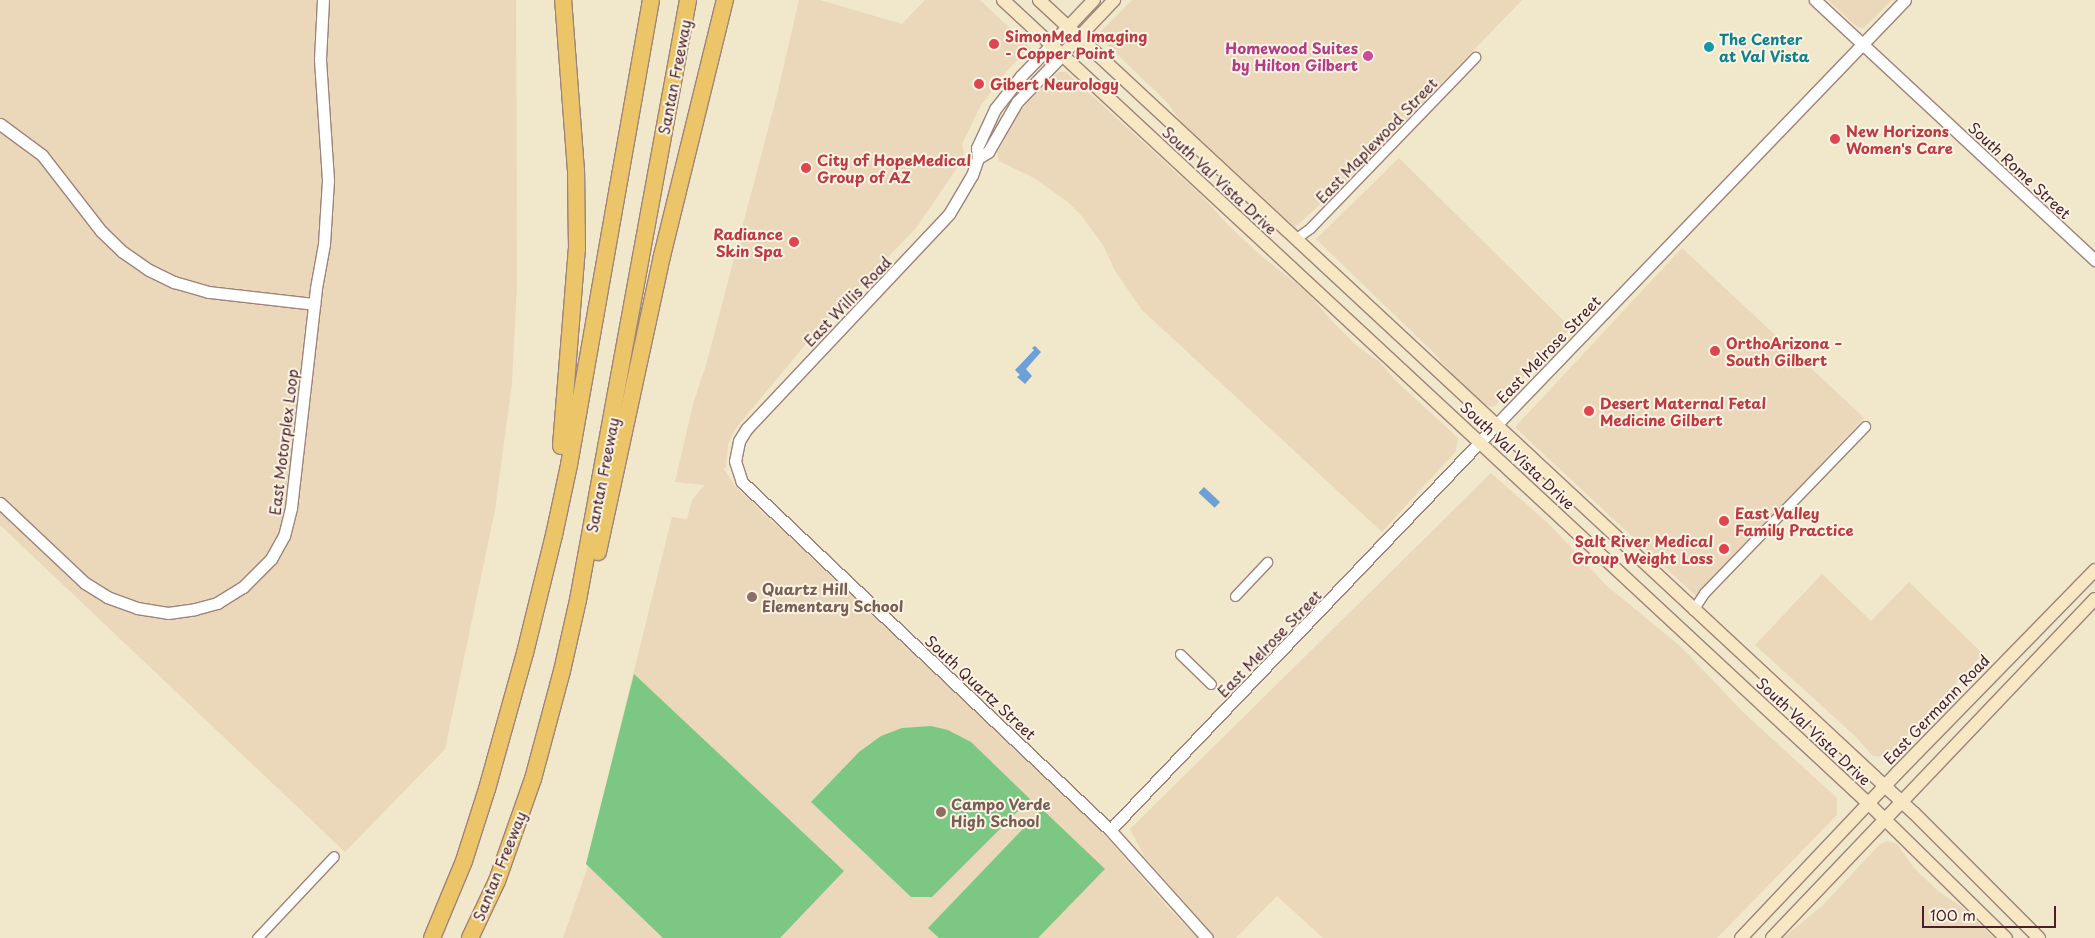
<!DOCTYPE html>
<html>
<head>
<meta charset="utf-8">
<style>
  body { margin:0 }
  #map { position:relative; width:2095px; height:938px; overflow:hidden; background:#f1e7cb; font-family:"Playpen Sans",sans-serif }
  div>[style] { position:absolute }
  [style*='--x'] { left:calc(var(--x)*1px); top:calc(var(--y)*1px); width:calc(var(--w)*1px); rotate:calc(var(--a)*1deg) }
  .built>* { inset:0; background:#ebd8ba; transform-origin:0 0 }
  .green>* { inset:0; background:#7dc784 }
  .water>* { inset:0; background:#6ca0d8; transform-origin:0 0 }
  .roads { filter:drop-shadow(1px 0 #9e837b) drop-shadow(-1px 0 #9e837b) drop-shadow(0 1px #9e837b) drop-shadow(0 -1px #9e837b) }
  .minor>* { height:9px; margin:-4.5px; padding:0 4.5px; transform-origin:4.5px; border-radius:4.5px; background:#fff }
  .tertiary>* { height:11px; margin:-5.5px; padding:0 5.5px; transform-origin:5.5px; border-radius:5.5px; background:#fff }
  .secondary>* { height:12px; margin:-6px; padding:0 6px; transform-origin:6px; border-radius:6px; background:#f7e8c3 }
  .motorway>* { height:16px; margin:-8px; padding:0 8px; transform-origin:8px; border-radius:8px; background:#ecc569 }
  .dots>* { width:14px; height:14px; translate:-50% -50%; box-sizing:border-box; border:2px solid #fcf5e5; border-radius:50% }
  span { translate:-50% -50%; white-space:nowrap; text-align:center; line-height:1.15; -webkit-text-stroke:4px #fcf5e5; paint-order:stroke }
  .health-label { font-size:15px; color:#be3a42; font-weight:700 }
  .left { translate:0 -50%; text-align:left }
  .right { translate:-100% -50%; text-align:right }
  .culture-label { font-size:15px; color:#0d838f; font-weight:700 }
  .hotel-label { font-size:15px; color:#b23c85; font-weight:700 }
  .street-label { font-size:15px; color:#4a1f2b }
  .education-label { font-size:15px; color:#785e54; font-weight:700 }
  .scale { position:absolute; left:1922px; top:906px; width:134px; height:22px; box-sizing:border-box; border:2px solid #4a1f2b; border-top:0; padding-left:6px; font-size:15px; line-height:18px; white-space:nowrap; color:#4a1f2b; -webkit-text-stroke:4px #fcf5e5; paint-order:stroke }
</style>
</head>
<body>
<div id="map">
  <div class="built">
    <i style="clip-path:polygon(0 0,516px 0,517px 285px,512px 383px,495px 510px,445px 749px,345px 852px,0 525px)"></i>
    <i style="clip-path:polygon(799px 0,820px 0,902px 24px,925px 0,980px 0,1032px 49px,1024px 53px,1006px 72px,981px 105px,962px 144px,964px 154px,955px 171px,916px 228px,814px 334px,736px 428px,728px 444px,726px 468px,723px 468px,736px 487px,1095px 824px,1172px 912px,1198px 938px,563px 938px,588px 866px,586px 864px,672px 517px,687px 519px,692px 500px,705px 485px,675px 482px,693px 404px,706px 365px,777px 95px)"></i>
    <i style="clip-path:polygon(1132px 0,1522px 0,1362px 166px,1295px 227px,1179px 120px,1168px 103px,1103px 41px,1100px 32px)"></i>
    <i style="clip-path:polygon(1828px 0,1892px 0,1864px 28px,1857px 27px)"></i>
    <i style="clip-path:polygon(1066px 72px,1204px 198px,1227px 224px,1259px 254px,1308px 293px,1331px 320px,1357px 346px,1380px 362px,1396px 381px,1458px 438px,1456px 451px,1382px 532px,1142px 310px,1115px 271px,1103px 245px,1080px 214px,1068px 202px,1034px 178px,999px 161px,997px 152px,1019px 112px,1052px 76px,1059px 72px)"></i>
    <i style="clip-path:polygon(1399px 158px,1571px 328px,1495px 406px,1490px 407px,1480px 402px,1455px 378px,1434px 353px,1316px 239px)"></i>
    <i style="left:1682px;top:248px;width:249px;height:245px;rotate:43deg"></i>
    <i style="clip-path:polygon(1491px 473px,1550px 525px,1607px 586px,1680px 646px,1745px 714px,1837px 798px,1837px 815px,1717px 938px,1323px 938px,1277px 896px,1236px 938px,1216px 938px,1144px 856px,1130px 829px)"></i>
    <i style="clip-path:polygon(1822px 574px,1871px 621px,1909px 582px,1983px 654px,1887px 757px,1873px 756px,1855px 736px,1755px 645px)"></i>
    <i style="clip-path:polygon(1888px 841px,1897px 844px,1914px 868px,1938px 891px,1962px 907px,1994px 938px,1783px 938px,1823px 905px,1880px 844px)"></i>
  </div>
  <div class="green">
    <i style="clip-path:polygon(634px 674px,844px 871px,780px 938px,663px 938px,586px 864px)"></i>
    <i style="clip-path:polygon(931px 726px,948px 730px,971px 742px,1030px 799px,932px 897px,911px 897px,811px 802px,859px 752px,881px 736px,902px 728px)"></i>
    <i style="clip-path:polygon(1042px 809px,1105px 869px,1038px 938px,939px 938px,928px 928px)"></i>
  </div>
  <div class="water">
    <i style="clip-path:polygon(1035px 346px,1041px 352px,1026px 369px,1032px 376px,1025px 384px,1017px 377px,1020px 375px,1015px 370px,1034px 350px,1032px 348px)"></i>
    <i style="left:1204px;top:487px;width:22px;height:8px;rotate:43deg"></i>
  </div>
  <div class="roads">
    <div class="minor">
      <i style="--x:1295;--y:239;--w:19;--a:-36"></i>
      <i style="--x:1310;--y:228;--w:238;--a:-46"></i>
      <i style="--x:1235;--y:596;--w:47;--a:-46.7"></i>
      <i style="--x:1693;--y:610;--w:20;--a:-57"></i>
      <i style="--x:1704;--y:593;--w:232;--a:-46"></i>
      <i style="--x:1180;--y:654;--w:43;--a:44.1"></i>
      <i style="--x:257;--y:938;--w:112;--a:-46.8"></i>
    </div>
    <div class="tertiary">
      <i style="--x:1815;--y:0;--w:382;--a:42.9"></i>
      <i style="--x:1051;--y:45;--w:43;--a:134.1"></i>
      <i style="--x:1021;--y:76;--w:42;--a:128.2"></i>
      <i style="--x:995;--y:109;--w:43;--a:114.8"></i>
      <i style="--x:977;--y:148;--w:10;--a:84"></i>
      <i style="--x:978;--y:158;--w:18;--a:109"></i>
      <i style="--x:972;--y:175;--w:45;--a:120.5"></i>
      <i style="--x:949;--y:214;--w:294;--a:133.3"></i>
      <i style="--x:747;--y:428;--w:15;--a:122"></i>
      <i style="--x:739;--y:441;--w:20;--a:101"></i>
      <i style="--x:735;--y:461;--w:22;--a:72"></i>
      <i style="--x:742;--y:482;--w:506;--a:43.4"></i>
      <i style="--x:1110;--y:830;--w:145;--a:48.1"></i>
      <i style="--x:0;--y:124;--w:52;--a:36.4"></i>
      <i style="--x:42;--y:155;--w:96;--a:52.2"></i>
      <i style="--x:101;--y:231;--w:30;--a:44"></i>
      <i style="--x:123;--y:252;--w:32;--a:35"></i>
      <i style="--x:149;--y:270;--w:28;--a:26"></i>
      <i style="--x:174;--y:282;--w:36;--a:16"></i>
      <i style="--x:209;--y:292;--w:106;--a:6.5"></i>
      <i style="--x:978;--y:158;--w:12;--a:-31"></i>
      <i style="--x:988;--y:152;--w:58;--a:-59.9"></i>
      <i style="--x:1017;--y:102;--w:65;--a:-46.2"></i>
      <i style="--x:0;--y:503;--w:117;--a:43.3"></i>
      <i style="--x:85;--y:583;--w:26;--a:32"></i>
      <i style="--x:107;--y:597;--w:32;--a:20"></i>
      <i style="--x:137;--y:608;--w:31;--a:9"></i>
      <i style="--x:168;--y:613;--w:27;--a:-8"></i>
      <i style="--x:195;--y:609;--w:23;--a:-15"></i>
      <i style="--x:217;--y:603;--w:31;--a:-32"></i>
      <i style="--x:243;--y:587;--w:40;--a:-45"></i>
      <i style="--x:271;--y:559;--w:26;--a:-61"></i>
      <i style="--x:284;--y:536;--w:29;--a:-76"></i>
      <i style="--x:291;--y:508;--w:221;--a:-83.5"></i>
      <i style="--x:316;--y:288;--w:45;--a:-79.7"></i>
      <i style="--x:324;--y:244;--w:64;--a:-86.4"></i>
      <i style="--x:328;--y:180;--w:121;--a:-93.8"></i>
      <i style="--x:320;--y:59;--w:59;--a:-87.1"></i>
      <i style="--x:1110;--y:830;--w:558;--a:-46.38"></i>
      <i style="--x:1495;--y:426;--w:591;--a:-46.1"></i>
    </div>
    <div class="secondary">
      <i style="--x:1003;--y:0;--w:1180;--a:42.87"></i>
      <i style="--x:1868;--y:803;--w:193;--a:44.4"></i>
      <i style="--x:1039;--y:0;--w:1194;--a:42.9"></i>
      <i style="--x:1914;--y:813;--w:177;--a:45"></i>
      <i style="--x:1051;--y:45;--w:62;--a:-46.3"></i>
      <i style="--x:1062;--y:55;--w:76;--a:-46.6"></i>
      <i style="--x:1741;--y:938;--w:227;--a:-46.6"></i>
      <i style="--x:1897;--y:773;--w:284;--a:-45.7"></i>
      <i style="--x:1772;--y:938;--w:468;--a:-46.4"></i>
    </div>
    <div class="motorway">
      <i style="--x:561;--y:446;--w:198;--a:-85.4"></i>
      <i style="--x:577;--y:249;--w:78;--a:-90.7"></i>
      <i style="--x:576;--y:171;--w:171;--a:-94.3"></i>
      <i style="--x:598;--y:552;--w:303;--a:-77.8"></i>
      <i style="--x:662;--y:256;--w:264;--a:-76.2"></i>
      <i style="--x:432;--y:938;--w:83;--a:-67.4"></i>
      <i style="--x:464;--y:861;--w:76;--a:-72.3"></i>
      <i style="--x:487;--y:789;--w:141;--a:-74.4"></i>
      <i style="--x:525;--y:653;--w:122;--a:-76.2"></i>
      <i style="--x:554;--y:535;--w:72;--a:-77.9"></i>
      <i style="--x:569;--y:465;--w:472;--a:-80"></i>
      <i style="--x:470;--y:938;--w:63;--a:-64.7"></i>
      <i style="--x:497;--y:881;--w:108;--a:-70.6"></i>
      <i style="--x:533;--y:779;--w:112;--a:-75"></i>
      <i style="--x:562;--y:671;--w:73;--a:-77.3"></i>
      <i style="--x:578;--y:600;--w:610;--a:-79.61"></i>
    </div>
  </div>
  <div class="dots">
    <i style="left:994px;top:44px;background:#e0444e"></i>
    <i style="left:1709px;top:47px;background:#0f9aa8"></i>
    <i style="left:1368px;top:56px;background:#d1479c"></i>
    <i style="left:979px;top:84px;background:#e0444e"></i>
    <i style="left:1835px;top:139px;background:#e0444e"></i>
    <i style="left:806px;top:168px;background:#e0444e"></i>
    <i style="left:794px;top:242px;background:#e0444e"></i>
    <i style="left:1715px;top:351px;background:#e0444e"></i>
    <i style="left:1589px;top:411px;background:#e0444e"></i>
    <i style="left:1724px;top:521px;background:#e0444e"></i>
    <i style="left:1724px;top:549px;background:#e0444e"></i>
    <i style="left:752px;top:597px;background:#8d6e63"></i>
    <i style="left:941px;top:812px;background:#8d6e63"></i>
  </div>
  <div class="health-label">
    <span class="left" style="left:1005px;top:44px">SimonMed Imaging<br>- Copper Point</span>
    <span class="left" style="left:990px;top:84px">Gibert Neurology</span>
    <span class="left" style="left:1846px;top:139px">New Horizons<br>Women's Care</span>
    <span class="left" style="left:817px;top:168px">City of HopeMedical<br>Group of AZ</span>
    <span class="right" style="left:783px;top:242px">Radiance<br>Skin Spa</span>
    <span class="left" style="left:1726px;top:351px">OrthoArizona –<br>South Gilbert</span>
    <span class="left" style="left:1600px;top:411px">Desert Maternal Fetal<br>Medicine Gilbert</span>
    <span class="left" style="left:1735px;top:521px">East Valley<br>Family Practice</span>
    <span class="right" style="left:1713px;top:549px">Salt River Medical<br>Group Weight Loss</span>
  </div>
  <div class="culture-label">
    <span class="left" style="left:1719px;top:47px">The Center<br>at Val Vista</span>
  </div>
  <div class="hotel-label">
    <span class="right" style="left:1358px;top:56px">Homewood Suites<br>by Hilton Gilbert</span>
  </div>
  <div class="street-label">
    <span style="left:674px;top:77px;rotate:-79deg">Santan Freeway</span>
    <span style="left:1376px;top:140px;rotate:-46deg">East Maplewood Street</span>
    <span style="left:2020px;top:170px;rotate:43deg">South Rome Street</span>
    <span style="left:1220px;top:180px;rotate:43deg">South Val Vista Drive</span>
    <span style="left:847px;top:301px;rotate:-46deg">East Willis Road</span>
    <span style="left:1548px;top:349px;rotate:-46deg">East Melrose Street</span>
    <span style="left:283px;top:442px;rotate:-83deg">East Motorplex Loop</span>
    <span style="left:1518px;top:455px;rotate:43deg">South Val Vista Drive</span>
    <span style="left:602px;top:475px;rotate:-79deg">Santan Freeway</span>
    <span style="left:1269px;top:643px;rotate:-46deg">East Melrose Street</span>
    <span style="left:981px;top:687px;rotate:43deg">South Quartz Street</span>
    <span style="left:1936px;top:709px;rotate:-46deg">East Germann Road</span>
    <span style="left:1814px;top:731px;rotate:43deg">South Val Vista Drive</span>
    <span style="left:499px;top:866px;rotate:-68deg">Santan Freeway</span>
  </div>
  <div class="education-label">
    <span class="left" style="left:762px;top:597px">Quartz Hill<br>Elementary School</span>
    <span class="left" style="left:951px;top:812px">Campo Verde<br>High School</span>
  </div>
  <div class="scale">100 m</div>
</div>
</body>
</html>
